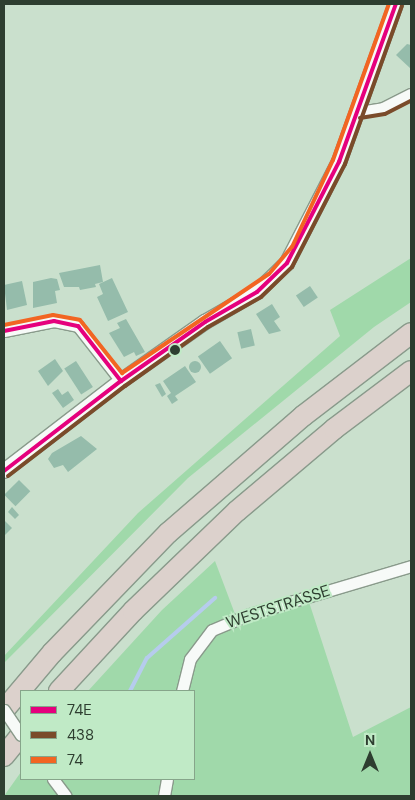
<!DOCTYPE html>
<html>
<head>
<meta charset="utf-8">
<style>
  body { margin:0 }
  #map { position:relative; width:415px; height:800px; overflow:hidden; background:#cae0cd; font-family:"DM Sans",sans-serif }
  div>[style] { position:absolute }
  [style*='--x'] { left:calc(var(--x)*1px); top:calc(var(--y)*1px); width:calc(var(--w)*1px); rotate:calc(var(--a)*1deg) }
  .green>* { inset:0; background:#a0d9aa }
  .stream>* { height:4px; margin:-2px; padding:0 2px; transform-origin:2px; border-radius:2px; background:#b6cced }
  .building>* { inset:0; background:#95bcab; transform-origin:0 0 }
  .round { border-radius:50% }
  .roads { filter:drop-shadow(1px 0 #899a8b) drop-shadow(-1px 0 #899a8b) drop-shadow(0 1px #899a8b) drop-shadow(0 -1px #899a8b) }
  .minor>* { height:11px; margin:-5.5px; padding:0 5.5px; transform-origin:5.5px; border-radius:5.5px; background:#f7faf8 }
  .tertiary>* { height:14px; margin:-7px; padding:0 7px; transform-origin:7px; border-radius:7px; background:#f7faf8 }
  .motorway>* { height:20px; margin:-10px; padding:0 10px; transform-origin:10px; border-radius:10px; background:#dcd1cc }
  .bridges { filter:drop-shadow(1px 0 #899a8b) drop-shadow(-1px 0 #899a8b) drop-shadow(0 1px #899a8b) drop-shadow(0 -1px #899a8b) }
  .minor-bridge>* { height:11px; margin:-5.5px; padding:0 5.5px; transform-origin:5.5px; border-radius:5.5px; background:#f7faf8 }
  .bus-1>* { height:4px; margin:-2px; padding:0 2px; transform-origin:2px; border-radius:2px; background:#e5007d }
  .bus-2>* { height:4px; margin:-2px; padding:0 2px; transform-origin:2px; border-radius:2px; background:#7a4b2a }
  .bus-3>* { height:4px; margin:-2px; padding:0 2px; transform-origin:2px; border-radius:2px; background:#f26522 }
  .dots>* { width:14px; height:14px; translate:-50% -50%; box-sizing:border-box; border:2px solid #c0eac6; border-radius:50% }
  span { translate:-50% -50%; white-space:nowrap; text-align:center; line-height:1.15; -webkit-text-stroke:4px #c0eac6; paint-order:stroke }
  .street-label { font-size:16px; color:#2e3e30 }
  .frame { position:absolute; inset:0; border:5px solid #2e3e30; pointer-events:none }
  .legend { position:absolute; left:20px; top:690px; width:175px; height:90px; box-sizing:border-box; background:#c0eac6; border:1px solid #86a58a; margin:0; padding:6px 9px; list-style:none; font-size:15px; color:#2e3e30 }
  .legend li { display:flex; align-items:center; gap:10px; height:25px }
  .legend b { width:25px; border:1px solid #86a58a }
  .north { position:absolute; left:345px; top:730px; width:50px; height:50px; -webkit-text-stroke:4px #c0eac6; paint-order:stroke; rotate:0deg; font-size:14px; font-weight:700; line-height:20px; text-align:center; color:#2e3e30 }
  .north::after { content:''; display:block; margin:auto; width:18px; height:22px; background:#2e3e30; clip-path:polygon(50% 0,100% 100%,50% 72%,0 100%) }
</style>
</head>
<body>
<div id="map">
  <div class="green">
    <i style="clip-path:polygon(411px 258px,411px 302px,374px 327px,188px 478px,4px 663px,4px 656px,138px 513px,340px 336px,330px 310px)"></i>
    <i style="clip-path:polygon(215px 561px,235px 614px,210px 627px,192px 647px,177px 691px,88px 691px,162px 610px)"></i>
    <i style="clip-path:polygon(309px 602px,353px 737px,411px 707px,411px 796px,168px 796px,171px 779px,194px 779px,194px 691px,186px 691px,194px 661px,215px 634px,248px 619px)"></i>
    <i style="clip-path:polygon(21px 772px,21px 779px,163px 779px,161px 796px,4px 796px)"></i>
  </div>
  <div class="stream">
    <i style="--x:130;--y:691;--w:37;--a:-63"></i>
    <i style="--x:147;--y:658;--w:91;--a:-41.4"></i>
  </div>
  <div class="building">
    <i style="clip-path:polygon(407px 44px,411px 45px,411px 69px,396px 55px)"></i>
    <i style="clip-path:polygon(100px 265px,103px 282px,95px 284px,96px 287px,80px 290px,79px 287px,64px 287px,59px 273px)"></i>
    <i style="clip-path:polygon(51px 278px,57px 279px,60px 290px,55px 291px,57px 303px,33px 308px,33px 282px)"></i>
    <i style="clip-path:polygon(112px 278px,128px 312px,108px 321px,97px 297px,103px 294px,99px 284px)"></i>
    <i style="clip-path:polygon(22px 281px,27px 305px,7px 310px,4px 285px)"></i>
    <i style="left:310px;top:286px;width:14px;height:17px;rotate:56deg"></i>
    <i style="clip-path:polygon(272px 304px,280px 317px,274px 321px,281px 331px,269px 334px,256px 314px)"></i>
    <i style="clip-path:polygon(126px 319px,145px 352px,136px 356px,134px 352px,124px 357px,109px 333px,120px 328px,117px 323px)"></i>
    <i style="left:251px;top:329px;width:17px;height:14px;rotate:77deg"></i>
    <i style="left:220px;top:341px;width:21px;height:27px;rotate:55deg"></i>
    <i style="clip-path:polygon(55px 359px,63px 371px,48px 386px,38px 371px)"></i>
    <i class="round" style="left:189px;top:361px;width:12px;height:12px"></i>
    <i style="left:76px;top:361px;width:31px;height:14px;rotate:57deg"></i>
    <i style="clip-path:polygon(185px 366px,196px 382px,175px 396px,178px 400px,172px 404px,167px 396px,171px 393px,163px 381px)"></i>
    <i style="clip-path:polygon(160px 383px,166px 394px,162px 397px,155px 385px)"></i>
    <i style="clip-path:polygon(58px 389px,62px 395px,68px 391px,74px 400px,63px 408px,52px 393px)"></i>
    <i style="clip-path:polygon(81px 436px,97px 449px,68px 472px,63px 465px,54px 468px,48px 459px,52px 453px)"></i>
    <i style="left:19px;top:480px;width:16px;height:21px;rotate:45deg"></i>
    <i style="clip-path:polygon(12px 507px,19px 515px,15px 519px,8px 512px)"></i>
    <i style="clip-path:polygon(4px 520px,12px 528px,4px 536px)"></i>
  </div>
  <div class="roads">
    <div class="minor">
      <i style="--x:359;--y:112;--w:24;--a:-9"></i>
      <i style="--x:383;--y:108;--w:31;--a:-27"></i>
      <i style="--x:4;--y:331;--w:51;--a:-11.3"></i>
      <i style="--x:54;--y:321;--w:25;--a:12"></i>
      <i style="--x:78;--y:326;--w:70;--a:52"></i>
      <i style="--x:182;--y:691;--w:33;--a:-76"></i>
      <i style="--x:190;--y:659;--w:36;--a:-53"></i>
      <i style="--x:212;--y:630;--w:41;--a:-22.8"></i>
      <i style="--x:250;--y:614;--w:168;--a:-16.6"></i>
      <i style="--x:53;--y:779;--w:21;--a:53"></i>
      <i style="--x:164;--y:796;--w:17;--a:-80"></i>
    </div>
    <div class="tertiary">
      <i style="--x:4;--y:471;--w:148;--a:-37.6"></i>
      <i style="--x:121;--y:381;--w:103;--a:-35.1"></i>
      <i style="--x:205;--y:322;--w:60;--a:-30"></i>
      <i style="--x:257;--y:292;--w:42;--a:-44"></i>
      <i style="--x:287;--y:263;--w:114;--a:-62.8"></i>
      <i style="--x:339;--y:162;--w:168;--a:-70.2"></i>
    </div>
    <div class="motorway">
      <i style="--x:59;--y:691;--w:109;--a:-47.2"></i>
      <i style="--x:133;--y:611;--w:144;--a:-43.9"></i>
      <i style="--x:237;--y:511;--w:127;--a:-40.2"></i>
      <i style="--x:334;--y:429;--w:96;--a:-37"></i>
      <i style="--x:4;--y:710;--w:75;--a:-49.9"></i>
      <i style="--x:52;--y:653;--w:167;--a:-46"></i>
      <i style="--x:168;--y:533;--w:179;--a:-40.9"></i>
      <i style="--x:303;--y:416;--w:136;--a:-37.5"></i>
      <i style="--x:4;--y:756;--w:27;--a:-51"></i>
    </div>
  </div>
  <div class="bridges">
    <div class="minor-bridge">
      <i style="--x:4;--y:710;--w:30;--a:56"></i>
    </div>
  </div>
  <div class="bus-1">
    <i style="--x:4;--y:331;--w:51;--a:-11.3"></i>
    <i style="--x:54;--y:321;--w:25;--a:12"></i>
    <i style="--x:78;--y:326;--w:70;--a:52"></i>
    <i style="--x:4;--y:471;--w:148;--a:-37.6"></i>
    <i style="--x:121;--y:381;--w:103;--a:-35.1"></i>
    <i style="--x:205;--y:322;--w:60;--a:-30"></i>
    <i style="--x:257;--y:292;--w:42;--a:-44"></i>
    <i style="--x:287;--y:263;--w:114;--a:-62.8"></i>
    <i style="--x:339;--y:162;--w:168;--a:-70.2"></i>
  </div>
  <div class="bus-2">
    <i style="--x:360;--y:118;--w:25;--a:-9"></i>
    <i style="--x:385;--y:114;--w:29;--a:-27"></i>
    <i style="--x:8;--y:476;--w:148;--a:-37.6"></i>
    <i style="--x:125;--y:386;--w:102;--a:-35.4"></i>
    <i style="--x:208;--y:327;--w:61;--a:-29.5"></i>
    <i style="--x:261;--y:297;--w:43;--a:-44.1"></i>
    <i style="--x:292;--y:267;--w:116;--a:-62.8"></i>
    <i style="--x:345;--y:164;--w:168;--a:-70.2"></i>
  </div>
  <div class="bus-3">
    <i style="--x:4;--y:325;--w:50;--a:-11.5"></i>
    <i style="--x:53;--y:315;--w:27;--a:10"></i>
    <i style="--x:80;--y:320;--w:68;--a:51.6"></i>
    <i style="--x:122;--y:373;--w:177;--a:-34"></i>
    <i style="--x:269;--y:274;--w:35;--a:-50"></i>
    <i style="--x:292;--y:247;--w:96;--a:-64.8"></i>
    <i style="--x:333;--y:160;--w:166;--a:-70.3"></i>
  </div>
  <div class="dots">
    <i style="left:175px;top:350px;background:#2e3e30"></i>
  </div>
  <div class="street-label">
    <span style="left:278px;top:607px;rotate:-18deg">WESTSTRASSE</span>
  </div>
  <div class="frame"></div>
  <ul class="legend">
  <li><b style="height:6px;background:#e5007d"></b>74E</li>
  <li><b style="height:6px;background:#7a4b2a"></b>438</li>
  <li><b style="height:6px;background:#f26522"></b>74</li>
  </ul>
  <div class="north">N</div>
</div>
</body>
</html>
